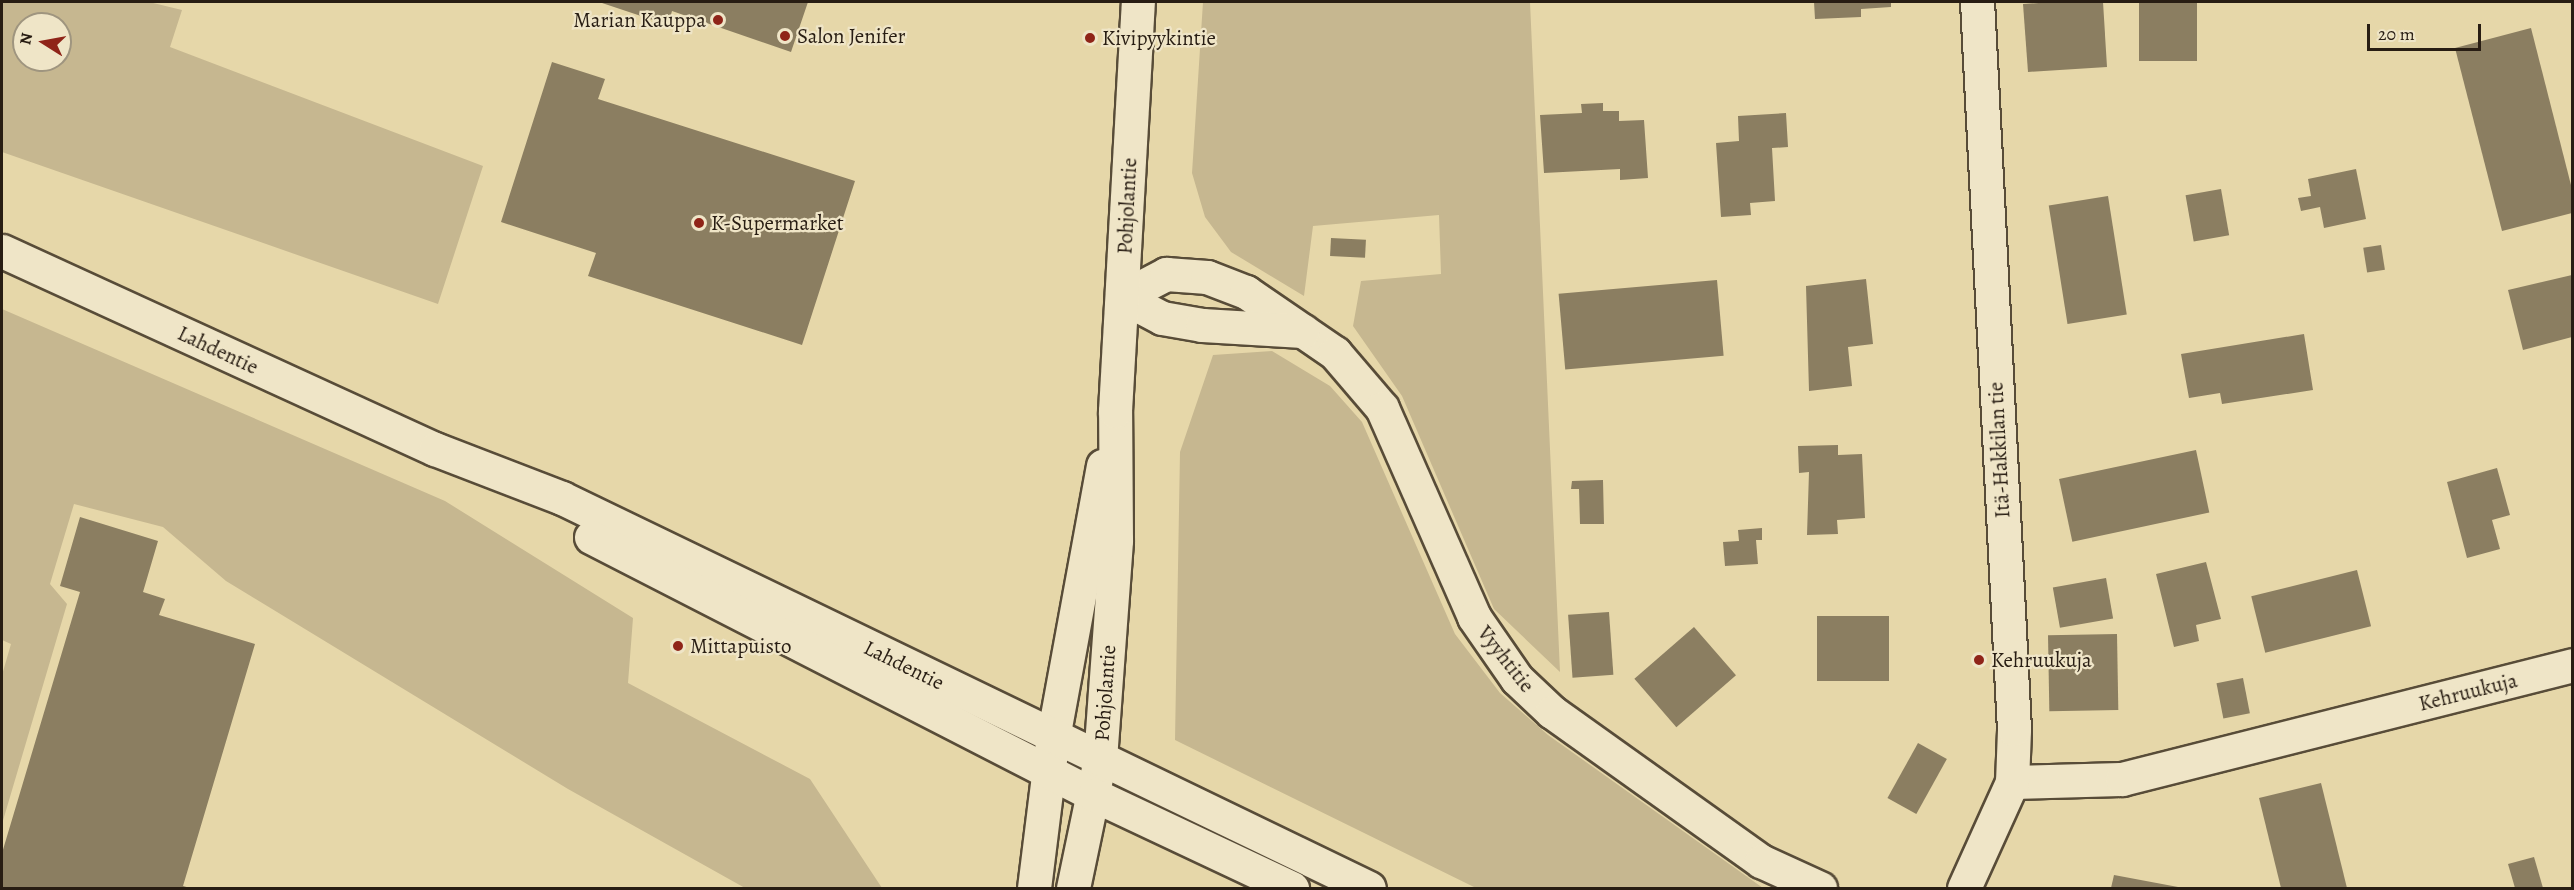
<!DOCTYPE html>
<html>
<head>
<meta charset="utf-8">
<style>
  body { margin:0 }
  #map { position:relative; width:2574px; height:890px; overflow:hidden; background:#e6d7a9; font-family:Alegreya,serif }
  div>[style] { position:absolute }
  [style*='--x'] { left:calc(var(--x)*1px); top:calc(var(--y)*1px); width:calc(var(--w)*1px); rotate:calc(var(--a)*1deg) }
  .green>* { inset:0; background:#c6b790 }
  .building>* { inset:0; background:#8b7e61; transform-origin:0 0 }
  .roads { filter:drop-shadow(2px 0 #584c38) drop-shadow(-2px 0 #584c38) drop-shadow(0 2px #584c38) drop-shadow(0 -2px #584c38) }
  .minor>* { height:33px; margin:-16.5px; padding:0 16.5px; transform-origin:16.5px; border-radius:16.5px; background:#efe5c7 }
  .tertiary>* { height:33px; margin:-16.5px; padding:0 16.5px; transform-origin:16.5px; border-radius:16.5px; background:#efe5c7 }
  .secondary>* { height:33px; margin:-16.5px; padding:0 16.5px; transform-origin:16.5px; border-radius:16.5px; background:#efe5c7 }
  .dots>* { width:16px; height:16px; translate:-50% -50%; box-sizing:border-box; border:3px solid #efe5c7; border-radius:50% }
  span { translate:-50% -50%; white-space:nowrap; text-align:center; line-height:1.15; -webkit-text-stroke:4.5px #efe5c7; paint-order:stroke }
  .poi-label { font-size:21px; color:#281d13 }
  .right { translate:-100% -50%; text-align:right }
  .left { translate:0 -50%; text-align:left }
  .street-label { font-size:21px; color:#281d13 }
  .frame { position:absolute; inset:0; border:3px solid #281d13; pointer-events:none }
  .north { position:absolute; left:12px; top:12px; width:60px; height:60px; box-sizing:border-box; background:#efe5c7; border:2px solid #9f957f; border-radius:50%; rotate:281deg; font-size:16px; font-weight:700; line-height:24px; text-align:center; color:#281d13 }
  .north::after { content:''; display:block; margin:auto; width:21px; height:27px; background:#8f2418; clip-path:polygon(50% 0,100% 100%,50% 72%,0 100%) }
  .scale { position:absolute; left:2367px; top:24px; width:114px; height:27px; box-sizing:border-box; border:3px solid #281d13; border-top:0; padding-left:8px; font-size:18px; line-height:21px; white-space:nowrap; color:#281d13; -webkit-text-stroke:4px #efe5c7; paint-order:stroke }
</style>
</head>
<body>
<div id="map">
  <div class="green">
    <i style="clip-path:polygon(evenodd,2px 2px,149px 2px,182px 10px,170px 47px,483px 166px,438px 304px,2px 152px,2px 2px,24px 24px,60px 24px,60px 60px,24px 60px,24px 24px)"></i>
    <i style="clip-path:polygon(1203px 2px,1530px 2px,1560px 672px,1494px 609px,1402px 396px,1353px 326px,1361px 281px,1441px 274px,1439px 215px,1313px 226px,1304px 296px,1231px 252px,1205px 217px,1192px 173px)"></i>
    <i style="clip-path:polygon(2px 309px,445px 501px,633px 618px,628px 683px,810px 779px,882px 888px,745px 888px,568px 789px,226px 581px,163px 527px,74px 504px,50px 584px,67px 604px,2px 824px,2px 675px,11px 644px,2px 640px)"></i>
    <i style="clip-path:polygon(1272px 351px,1330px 386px,1362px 422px,1455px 634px,1500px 693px,1548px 735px,1763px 888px,1476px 888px,1175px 740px,1180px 452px,1213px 355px)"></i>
  </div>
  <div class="building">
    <i style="clip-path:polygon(599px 2px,808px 2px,791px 52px,672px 11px,668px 25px)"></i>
    <i style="clip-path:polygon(1814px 2px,1891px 2px,1891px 7px,1861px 9px,1861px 17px,1815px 19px)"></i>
    <i style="clip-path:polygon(2052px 2px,2103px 2px,2107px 67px,2028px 72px,2023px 4px)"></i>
    <i style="left:2139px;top:2px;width:58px;height:59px"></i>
    <i style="clip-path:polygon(2531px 28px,2572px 189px,2572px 213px,2502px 231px,2455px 48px)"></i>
    <i style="clip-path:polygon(552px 62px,605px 79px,598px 99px,855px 181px,802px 345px,588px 276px,596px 253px,501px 222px)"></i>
    <i style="clip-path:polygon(1603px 103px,1603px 111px,1619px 111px,1619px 121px,1644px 120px,1648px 178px,1620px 180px,1620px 169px,1544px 173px,1540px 115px,1582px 113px,1581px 104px)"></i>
    <i style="clip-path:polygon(1786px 113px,1788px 147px,1772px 148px,1775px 201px,1750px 203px,1751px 215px,1721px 217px,1716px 143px,1739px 141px,1738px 116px)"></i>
    <i style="clip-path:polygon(2356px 169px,2366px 219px,2324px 228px,2320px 207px,2301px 211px,2298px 198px,2311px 196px,2308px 179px)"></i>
    <i style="left:2221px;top:189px;width:47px;height:36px;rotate:80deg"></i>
    <i style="left:2108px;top:196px;width:120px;height:60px;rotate:81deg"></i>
    <i style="left:1331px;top:238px;width:35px;height:18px;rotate:3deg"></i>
    <i style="left:2381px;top:245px;width:25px;height:18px;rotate:81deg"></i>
    <i style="clip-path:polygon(2572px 275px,2572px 337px,2523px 350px,2508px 290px)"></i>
    <i style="clip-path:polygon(1866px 279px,1873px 344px,1848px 347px,1852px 386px,1809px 391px,1806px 286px)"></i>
    <i style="left:1717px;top:280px;width:76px;height:159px;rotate:85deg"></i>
    <i style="clip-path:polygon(2304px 334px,2313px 390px,2222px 404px,2220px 393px,2189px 398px,2181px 354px)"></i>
    <i style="clip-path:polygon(1838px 445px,1838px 455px,1862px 454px,1865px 518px,1837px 520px,1838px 534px,1807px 535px,1809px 472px,1799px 473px,1798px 446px)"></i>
    <i style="left:2196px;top:450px;width:64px;height:140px;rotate:78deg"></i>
    <i style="clip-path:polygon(2497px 468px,2510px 515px,2492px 520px,2500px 549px,2467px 558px,2447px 482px)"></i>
    <i style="clip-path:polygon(1603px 480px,1604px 524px,1580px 524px,1579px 489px,1571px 489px,1572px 481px)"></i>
    <i style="clip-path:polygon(80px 517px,158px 541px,143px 592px,165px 599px,159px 615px,255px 644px,183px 886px,190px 888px,2px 888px,2px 853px,80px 592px,60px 586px)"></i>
    <i style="clip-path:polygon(1762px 528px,1762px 540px,1756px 540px,1758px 564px,1725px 566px,1723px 542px,1739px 541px,1738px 530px)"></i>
    <i style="clip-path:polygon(2206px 562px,2221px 619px,2196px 625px,2199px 641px,2174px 647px,2156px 574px)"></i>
    <i style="left:2357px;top:570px;width:58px;height:109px;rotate:76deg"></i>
    <i style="left:2106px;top:578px;width:41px;height:54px;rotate:80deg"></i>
    <i style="left:1609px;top:612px;width:63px;height:41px;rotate:86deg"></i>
    <i style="left:1889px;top:616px;width:65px;height:72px;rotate:90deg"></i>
    <i style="left:1694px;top:627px;width:64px;height:79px;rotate:49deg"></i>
    <i style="left:2117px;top:634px;width:76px;height:69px;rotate:89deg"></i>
    <i style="left:2243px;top:678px;width:36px;height:27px;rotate:79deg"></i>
    <i style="left:1918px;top:743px;width:33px;height:63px;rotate:29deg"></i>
    <i style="clip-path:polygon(2321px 783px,2347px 888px,2281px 888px,2259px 798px)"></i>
    <i style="clip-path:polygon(2534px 857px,2543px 888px,2515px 888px,2508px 864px)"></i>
    <i style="clip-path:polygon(2114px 875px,2178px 887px,2178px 888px,2111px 888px)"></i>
  </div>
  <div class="roads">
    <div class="minor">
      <i style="--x:2012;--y:782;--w:110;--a:-1.6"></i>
      <i style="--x:2122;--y:779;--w:464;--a:-14.2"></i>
      <i style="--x:1034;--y:888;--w:145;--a:-82.9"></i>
      <i style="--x:1073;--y:888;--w:132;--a:-78.2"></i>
    </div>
    <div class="tertiary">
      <i style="--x:1122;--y:297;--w:50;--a:-27.6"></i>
      <i style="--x:1166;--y:274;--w:41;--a:4.2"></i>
      <i style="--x:1207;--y:277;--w:42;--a:21"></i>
      <i style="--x:1246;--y:292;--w:108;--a:34.4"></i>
      <i style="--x:1335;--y:353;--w:72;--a:49.5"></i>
      <i style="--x:1382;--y:408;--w:228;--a:66.2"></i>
      <i style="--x:1474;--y:617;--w:75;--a:55.3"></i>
      <i style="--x:1517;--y:679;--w:48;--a:43.3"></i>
      <i style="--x:1552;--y:712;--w:257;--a:35.5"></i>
      <i style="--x:1761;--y:861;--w:65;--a:24.6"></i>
      <i style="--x:1122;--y:297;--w:45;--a:27.7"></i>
      <i style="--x:1162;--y:318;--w:41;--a:9.9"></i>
      <i style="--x:1202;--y:325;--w:101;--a:3.4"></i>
      <i style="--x:1053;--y:738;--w:277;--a:-79.6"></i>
      <i style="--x:1100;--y:759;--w:220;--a:-85.8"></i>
      <i style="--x:1116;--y:540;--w:129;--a:-90.4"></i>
      <i style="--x:1115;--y:411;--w:410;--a:-86.8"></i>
      <i style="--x:1964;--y:888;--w:116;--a:-65.6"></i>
      <i style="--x:2012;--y:782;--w:53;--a:-87.8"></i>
      <i style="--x:2014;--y:729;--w:728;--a:-92.91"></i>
    </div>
    <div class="secondary">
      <i style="--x:2;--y:251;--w:476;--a:24.6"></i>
      <i style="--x:435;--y:449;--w:136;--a:21.1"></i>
      <i style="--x:562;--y:498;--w:896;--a:25.79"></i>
      <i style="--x:591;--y:537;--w:565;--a:27.15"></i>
      <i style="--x:1094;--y:795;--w:219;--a:25.2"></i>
    </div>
  </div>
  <div class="dots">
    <i style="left:718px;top:20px;background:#8f2418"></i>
    <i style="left:785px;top:36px;background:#8f2418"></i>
    <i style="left:1090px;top:38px;background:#8f2418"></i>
    <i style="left:699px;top:223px;background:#8f2418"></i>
    <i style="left:678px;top:646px;background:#8f2418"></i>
    <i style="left:1979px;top:660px;background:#8f2418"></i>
  </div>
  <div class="poi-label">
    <span class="right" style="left:706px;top:20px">Marian Kauppa</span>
    <span class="left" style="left:797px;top:36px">Salon Jenifer</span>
    <span class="left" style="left:1102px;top:38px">Kivipyykintie</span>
    <span class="left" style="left:711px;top:223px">K-Supermarket</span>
    <span class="left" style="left:690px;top:646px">Mittapuisto</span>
    <span class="left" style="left:1991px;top:660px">Kehruukuja</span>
  </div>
  <div class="street-label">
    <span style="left:1127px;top:206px;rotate:-87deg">Pohjolantie</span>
    <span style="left:218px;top:350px;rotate:25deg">Lahdentie</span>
    <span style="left:1999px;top:450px;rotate:-93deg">Itä-Hakkilan tie</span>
    <span style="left:1506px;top:659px;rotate:52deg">Vyyhtitie</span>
    <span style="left:904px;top:665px;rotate:26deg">Lahdentie</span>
    <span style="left:2468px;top:692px;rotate:-14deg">Kehruukuja</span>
    <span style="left:1105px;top:693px;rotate:-86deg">Pohjolantie</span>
  </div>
  <div class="frame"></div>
  <div class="north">N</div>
  <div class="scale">20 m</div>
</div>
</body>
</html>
